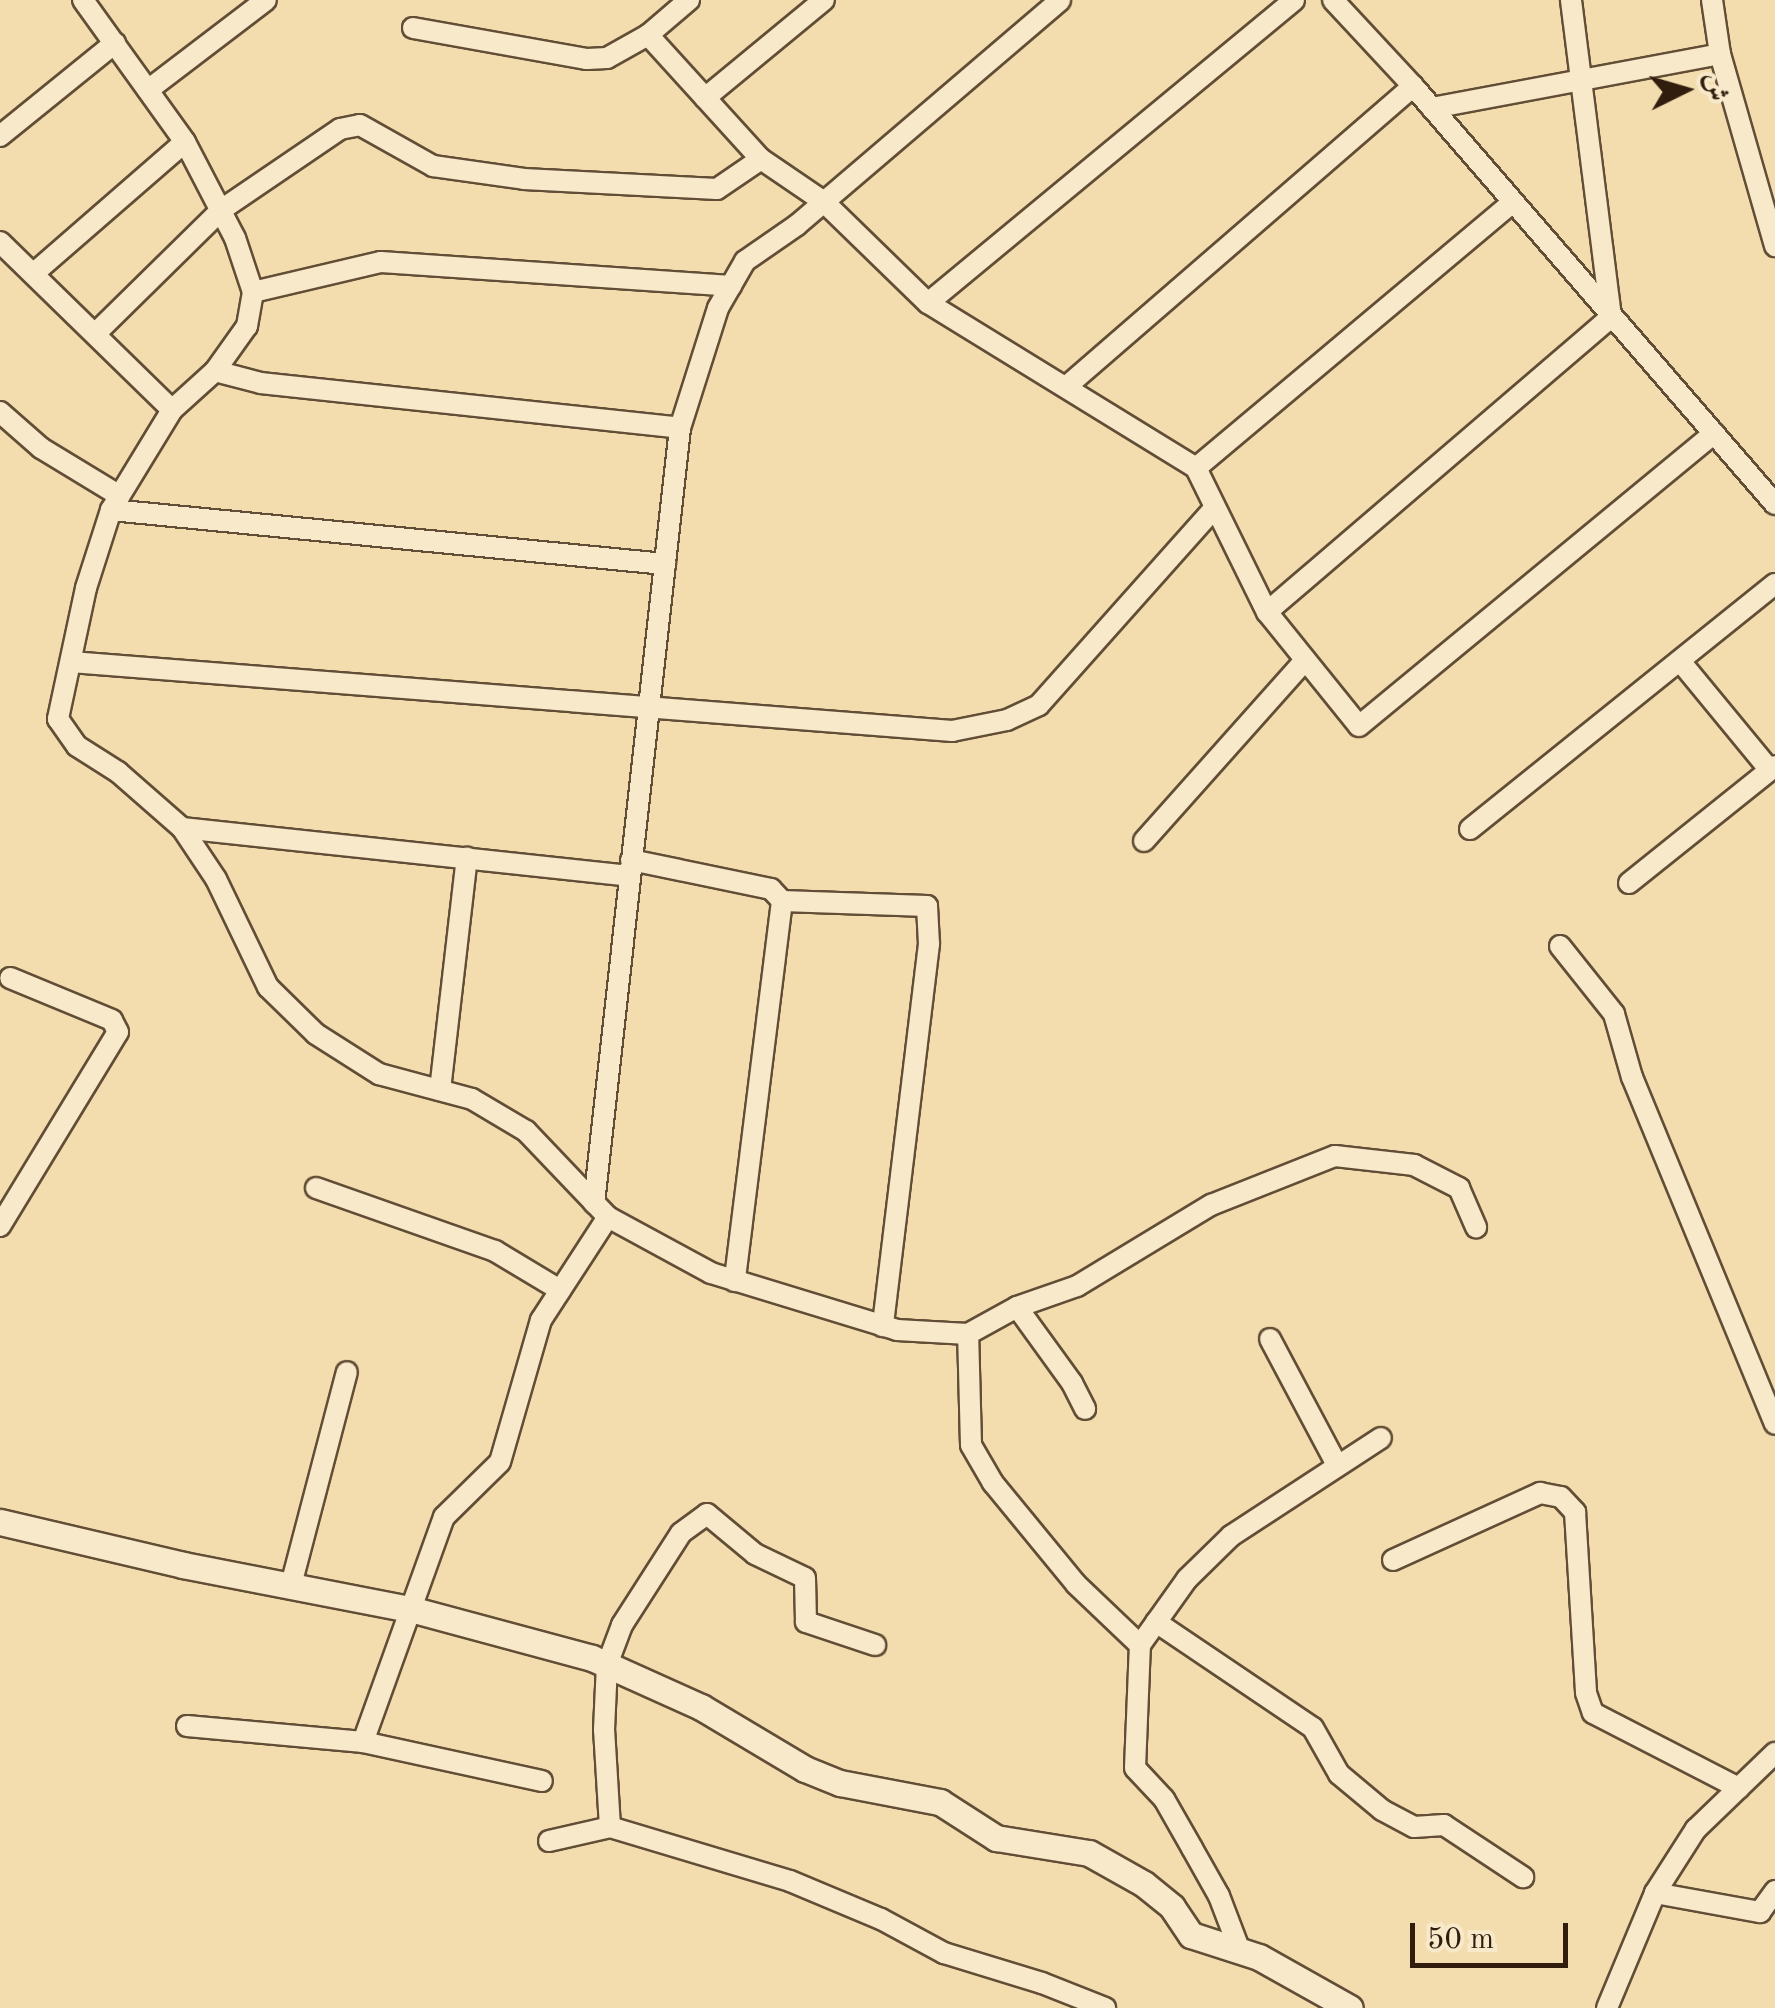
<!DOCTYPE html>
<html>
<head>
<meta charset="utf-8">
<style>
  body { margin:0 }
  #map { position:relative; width:1775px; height:2008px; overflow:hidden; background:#f3ddae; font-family:"Old Standard TT",Amiri,serif }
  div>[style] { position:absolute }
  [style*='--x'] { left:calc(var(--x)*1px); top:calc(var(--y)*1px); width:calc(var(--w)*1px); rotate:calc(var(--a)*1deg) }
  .roads { filter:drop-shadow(2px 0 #624d36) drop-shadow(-2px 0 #624d36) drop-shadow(0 2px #624d36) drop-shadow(0 -2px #624d36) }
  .minor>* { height:20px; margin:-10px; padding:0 10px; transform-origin:10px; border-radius:10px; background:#f7e9ca }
  .tertiary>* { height:25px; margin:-12.5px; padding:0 12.5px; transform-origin:12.5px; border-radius:12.5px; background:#f7e9ca }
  span { translate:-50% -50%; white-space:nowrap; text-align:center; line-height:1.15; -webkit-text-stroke:8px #f7e9ca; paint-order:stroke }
  .north { position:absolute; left:1635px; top:40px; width:100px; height:100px; -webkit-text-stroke:8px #f7e9ca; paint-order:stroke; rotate:85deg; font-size:28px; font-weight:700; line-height:40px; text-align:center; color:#311d0e }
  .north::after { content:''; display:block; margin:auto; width:35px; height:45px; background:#311d0e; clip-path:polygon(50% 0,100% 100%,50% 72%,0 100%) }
  .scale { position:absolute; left:1410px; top:1923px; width:158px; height:45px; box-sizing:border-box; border:5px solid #311d0e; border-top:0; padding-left:12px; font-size:30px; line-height:35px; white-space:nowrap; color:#311d0e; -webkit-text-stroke:8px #f7e9ca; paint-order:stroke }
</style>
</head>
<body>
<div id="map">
  <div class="roads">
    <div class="minor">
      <i style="--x:83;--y:0;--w:175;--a:54.3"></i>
      <i style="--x:185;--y:142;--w:108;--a:62.5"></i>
      <i style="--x:235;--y:238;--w:57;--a:71.6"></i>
      <i style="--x:253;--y:292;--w:35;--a:100"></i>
      <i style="--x:247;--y:326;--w:55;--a:125.4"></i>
      <i style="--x:215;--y:371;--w:58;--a:137.8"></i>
      <i style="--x:172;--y:410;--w:117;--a:121.4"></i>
      <i style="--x:111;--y:510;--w:82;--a:107.8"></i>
      <i style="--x:86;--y:588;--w:134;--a:102.1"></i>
      <i style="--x:58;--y:719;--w:33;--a:55"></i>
      <i style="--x:77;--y:746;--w:49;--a:32.4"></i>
      <i style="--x:118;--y:772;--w:85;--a:41.2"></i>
      <i style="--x:182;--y:828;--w:61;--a:56.3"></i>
      <i style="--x:216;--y:879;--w:120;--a:64.3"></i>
      <i style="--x:268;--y:987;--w:67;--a:44.4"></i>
      <i style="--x:316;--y:1034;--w:75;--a:32.4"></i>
      <i style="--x:379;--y:1074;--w:96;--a:15"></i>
      <i style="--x:472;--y:1099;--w:63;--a:30.7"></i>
      <i style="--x:526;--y:1131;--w:119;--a:46.4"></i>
      <i style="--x:608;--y:1217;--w:117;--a:28.5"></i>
      <i style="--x:711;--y:1273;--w:195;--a:17"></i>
      <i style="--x:897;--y:1330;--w:71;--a:3.2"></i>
      <i style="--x:1333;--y:0;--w:117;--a:47.1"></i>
      <i style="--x:1413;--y:86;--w:553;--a:49.11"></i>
      <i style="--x:1712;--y:0;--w:55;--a:81.6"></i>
      <i style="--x:1720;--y:54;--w:200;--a:74"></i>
      <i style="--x:413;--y:28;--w:177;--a:10.1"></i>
      <i style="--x:587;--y:59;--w:20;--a:-3"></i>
      <i style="--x:607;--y:58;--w:47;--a:-29.3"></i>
      <i style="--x:648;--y:35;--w:54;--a:-40.5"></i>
      <i style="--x:648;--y:35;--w:168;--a:47.7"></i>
      <i style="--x:761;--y:159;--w:76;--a:34.3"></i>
      <i style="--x:824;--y:202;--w:145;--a:44.2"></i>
      <i style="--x:928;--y:303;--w:315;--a:31.6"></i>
      <i style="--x:1196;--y:468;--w:161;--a:63.8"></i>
      <i style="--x:1267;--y:612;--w:146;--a:51.1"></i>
      <i style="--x:1359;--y:726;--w:460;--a:-39.5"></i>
      <i style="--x:148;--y:90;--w:148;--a:-37.3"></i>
      <i style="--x:705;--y:98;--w:154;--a:-39.5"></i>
      <i style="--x:1432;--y:108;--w:293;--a:-10.6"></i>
      <i style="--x:0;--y:136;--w:148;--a:-39"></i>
      <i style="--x:0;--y:242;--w:240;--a:44.3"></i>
      <i style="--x:33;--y:274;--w:201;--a:-41"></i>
      <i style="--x:253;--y:292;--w:131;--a:-13.2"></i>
      <i style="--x:381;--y:262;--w:351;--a:3.9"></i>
      <i style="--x:928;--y:303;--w:475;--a:-39.6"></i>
      <i style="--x:95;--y:334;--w:177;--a:-44.5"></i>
      <i style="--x:221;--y:210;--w:144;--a:-34.2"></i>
      <i style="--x:340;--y:129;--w:20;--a:-11"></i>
      <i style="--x:360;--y:125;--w:84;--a:29.3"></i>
      <i style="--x:433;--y:166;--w:92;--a:8.1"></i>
      <i style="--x:524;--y:179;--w:193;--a:3"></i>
      <i style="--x:717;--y:189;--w:53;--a:-34.3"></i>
      <i style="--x:215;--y:371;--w:48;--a:14.6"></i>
      <i style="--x:261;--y:383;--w:421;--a:6.1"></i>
      <i style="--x:1067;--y:386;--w:458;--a:-40.9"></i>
      <i style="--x:0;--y:412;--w:55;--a:41.3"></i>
      <i style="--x:41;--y:448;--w:92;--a:31.3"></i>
      <i style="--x:1196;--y:468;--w:412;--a:-40"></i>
      <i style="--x:111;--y:510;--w:557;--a:5.57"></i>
      <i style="--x:1267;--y:612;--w:453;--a:-40.6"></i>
      <i style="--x:1611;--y:317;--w:320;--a:-97.2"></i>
      <i style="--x:1680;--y:661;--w:141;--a:50.5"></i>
      <i style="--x:1770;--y:770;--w:6;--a:-39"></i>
      <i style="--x:71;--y:662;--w:884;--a:4.48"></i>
      <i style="--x:952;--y:731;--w:56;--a:-11.3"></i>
      <i style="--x:1007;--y:720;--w:35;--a:-25"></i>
      <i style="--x:1039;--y:705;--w:261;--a:-48.3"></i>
      <i style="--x:182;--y:828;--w:450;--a:6.1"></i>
      <i style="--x:1470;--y:829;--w:391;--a:-38.8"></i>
      <i style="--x:1144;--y:841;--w:242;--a:-48.3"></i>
      <i style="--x:631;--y:860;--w:143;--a:11.7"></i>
      <i style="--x:771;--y:889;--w:16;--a:47"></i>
      <i style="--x:782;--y:901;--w:383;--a:97.1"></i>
      <i style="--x:1629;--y:883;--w:181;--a:-38.7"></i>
      <i style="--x:782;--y:901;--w:145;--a:2"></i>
      <i style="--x:927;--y:906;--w:38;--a:87"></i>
      <i style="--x:929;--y:944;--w:385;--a:96.9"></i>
      <i style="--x:1560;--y:946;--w:87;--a:51.5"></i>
      <i style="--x:1614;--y:1014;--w:66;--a:74.1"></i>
      <i style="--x:1632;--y:1077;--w:375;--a:67.6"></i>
      <i style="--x:440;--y:1090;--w:234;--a:-83.4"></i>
      <i style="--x:316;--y:1188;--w:190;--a:19.4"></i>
      <i style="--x:495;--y:1251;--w:76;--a:31"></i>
      <i style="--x:594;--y:1203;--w:780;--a:-83.67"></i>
      <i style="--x:680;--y:428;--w:126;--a:-72.4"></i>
      <i style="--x:718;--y:308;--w:54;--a:-60.1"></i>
      <i style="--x:745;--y:261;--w:63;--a:-34.7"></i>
      <i style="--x:797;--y:225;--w:346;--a:-40.5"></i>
      <i style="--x:0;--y:1226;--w:227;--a:-58.7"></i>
      <i style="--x:118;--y:1032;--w:13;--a:-117"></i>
      <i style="--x:112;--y:1020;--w:110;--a:-157.6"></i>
      <i style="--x:1017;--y:1307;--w:94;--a:54.1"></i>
      <i style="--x:1072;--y:1383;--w:29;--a:63"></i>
      <i style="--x:1270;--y:1339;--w:143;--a:62"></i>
      <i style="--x:1393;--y:1560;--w:162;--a:-24.5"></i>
      <i style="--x:1540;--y:1493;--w:21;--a:11"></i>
      <i style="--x:1561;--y:1497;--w:21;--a:47"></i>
      <i style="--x:1575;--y:1512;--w:181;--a:86.5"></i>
      <i style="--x:1586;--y:1693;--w:21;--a:71"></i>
      <i style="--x:1593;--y:1713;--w:164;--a:27.2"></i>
      <i style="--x:291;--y:1585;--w:220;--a:-75.3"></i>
      <i style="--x:1156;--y:1622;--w:189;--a:34"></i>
      <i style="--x:1313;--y:1728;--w:53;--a:60.5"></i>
      <i style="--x:1339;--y:1774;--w:56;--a:39.9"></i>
      <i style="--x:1382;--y:1810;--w:36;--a:28"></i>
      <i style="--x:1414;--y:1827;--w:30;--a:-4"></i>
      <i style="--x:1444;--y:1825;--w:95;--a:33.4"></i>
      <i style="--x:1140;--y:1645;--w:88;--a:-136.4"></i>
      <i style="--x:1076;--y:1584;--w:131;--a:-129.4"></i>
      <i style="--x:993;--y:1483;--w:44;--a:-120.1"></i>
      <i style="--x:971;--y:1445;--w:111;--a:-91.5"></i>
      <i style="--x:968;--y:1334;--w:56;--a:-28.9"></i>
      <i style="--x:1017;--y:1307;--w:64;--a:-19.3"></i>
      <i style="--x:1077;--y:1286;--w:157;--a:-31.2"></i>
      <i style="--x:1211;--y:1205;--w:133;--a:-21.6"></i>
      <i style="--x:1335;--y:1156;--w:80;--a:6.5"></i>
      <i style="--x:1414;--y:1165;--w:51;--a:27.1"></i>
      <i style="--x:1459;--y:1188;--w:43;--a:66.4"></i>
      <i style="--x:187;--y:1726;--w:177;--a:5.2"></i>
      <i style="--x:363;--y:1742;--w:183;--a:12.3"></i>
      <i style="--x:363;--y:1742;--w:239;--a:-70.2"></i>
      <i style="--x:444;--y:1517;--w:78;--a:-44.5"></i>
      <i style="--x:500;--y:1462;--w:148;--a:-73.9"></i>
      <i style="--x:541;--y:1320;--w:123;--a:-57"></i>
      <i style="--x:610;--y:1827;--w:97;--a:-93.5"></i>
      <i style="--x:604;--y:1730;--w:65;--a:-87.4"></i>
      <i style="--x:607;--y:1665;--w:43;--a:-69.4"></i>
      <i style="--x:622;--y:1625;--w:109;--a:-57.3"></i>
      <i style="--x:681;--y:1533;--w:32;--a:-36"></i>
      <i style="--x:707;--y:1514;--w:62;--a:39.8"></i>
      <i style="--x:755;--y:1554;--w:55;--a:25.6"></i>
      <i style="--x:805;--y:1578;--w:44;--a:88.7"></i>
      <i style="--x:806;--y:1622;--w:73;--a:18.4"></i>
      <i style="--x:549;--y:1841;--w:63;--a:-12.9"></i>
      <i style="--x:610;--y:1827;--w:188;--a:16.7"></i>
      <i style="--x:790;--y:1881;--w:99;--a:22.7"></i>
      <i style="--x:881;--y:1919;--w:72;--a:28.4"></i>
      <i style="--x:944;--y:1953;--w:102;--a:17"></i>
      <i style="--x:1042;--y:1983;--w:68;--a:21.6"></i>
      <i style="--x:1655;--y:1893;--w:107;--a:10.3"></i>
      <i style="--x:1760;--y:1912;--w:26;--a:-54"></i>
      <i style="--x:1240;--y:1951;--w:59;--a:-110.9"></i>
      <i style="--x:1219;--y:1896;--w:55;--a:-119.4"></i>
      <i style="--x:1192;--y:1848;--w:56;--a:-119.7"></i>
      <i style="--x:1164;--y:1799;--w:42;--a:-133.1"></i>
      <i style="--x:1135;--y:1768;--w:123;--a:-87.7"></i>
      <i style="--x:1140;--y:1645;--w:81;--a:-54.5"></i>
      <i style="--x:1187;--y:1579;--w:62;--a:-44.3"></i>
      <i style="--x:1231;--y:1536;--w:179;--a:-33.2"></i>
      <i style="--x:1607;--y:2008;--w:125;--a:-67.3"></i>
      <i style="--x:1655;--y:1893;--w:76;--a:-57.4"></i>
      <i style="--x:1696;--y:1829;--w:110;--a:-43.9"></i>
    </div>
    <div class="tertiary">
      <i style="--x:0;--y:1522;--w:188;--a:13.2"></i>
      <i style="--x:183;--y:1565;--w:235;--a:11"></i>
      <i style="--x:414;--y:1610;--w:184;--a:15.1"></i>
      <i style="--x:592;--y:1658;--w:120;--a:24.2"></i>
      <i style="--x:701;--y:1707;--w:121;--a:30.8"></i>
      <i style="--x:805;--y:1769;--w:38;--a:22"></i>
      <i style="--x:840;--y:1783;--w:102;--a:10.8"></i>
      <i style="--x:940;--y:1802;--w:67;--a:32.7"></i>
      <i style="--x:996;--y:1838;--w:94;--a:9.2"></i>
      <i style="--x:1089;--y:1853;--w:63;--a:29.4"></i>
      <i style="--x:1144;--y:1884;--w:36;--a:39"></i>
      <i style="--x:1172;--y:1907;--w:34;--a:56"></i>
      <i style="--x:1191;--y:1935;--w:71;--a:17.9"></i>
      <i style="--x:1259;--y:1957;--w:104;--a:29.3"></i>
    </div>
  </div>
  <div class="north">ش</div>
  <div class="scale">50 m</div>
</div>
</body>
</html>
